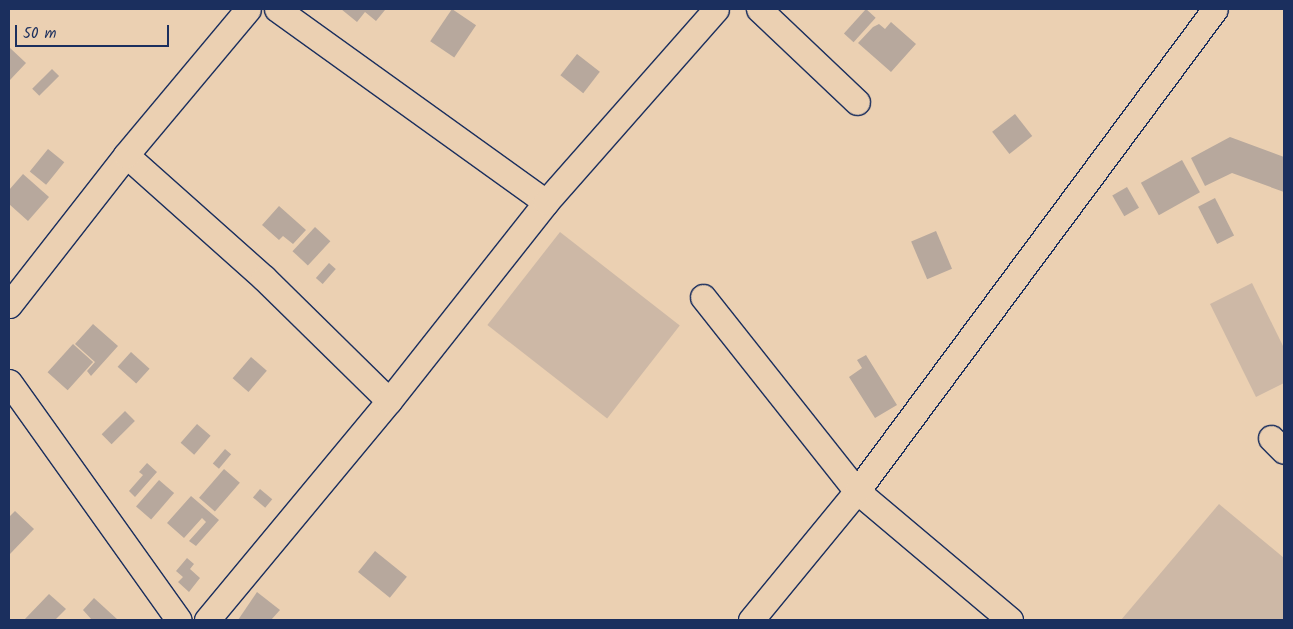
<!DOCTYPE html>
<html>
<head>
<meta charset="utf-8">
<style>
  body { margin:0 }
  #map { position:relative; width:1293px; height:629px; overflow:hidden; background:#ebd0b2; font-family:Kalam,sans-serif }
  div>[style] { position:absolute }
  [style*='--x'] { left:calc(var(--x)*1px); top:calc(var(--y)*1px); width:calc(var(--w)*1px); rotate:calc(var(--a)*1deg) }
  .green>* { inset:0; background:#cdb8a6; transform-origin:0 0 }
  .building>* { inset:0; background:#b7a89d; transform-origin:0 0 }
  .roads { filter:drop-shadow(1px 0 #1b2f5e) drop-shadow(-1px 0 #1b2f5e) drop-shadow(0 1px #1b2f5e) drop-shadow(0 -1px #1b2f5e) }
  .minor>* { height:25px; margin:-12.5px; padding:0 12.5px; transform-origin:12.5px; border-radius:12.5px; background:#ebd0b2 }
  span { translate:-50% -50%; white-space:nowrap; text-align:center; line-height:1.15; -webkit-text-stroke:4px #ebd0b2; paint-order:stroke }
  .frame { position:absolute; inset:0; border:10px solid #1b2f5e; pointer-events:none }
  .scale { position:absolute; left:15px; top:25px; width:154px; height:22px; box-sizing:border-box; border:2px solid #1b2f5e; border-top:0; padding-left:6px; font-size:15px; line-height:18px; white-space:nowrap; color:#1b2f5e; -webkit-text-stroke:4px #ebd0b2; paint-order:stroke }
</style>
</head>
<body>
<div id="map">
  <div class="green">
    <i style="left:560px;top:232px;width:152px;height:118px;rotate:38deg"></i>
    <i style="clip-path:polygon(1252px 283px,1284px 348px,1284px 383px,1256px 397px,1210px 304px)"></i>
    <i style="clip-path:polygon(1219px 504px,1284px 558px,1284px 620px,1121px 620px)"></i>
  </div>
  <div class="building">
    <i style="clip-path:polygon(341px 9px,383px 9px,385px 10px,376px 21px,365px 12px,357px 22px)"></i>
    <i style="left:452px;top:9px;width:29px;height:39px;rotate:34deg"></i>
    <i style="left:866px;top:9px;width:13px;height:33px;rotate:42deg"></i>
    <i style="clip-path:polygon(891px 22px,916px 44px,891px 72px,858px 43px,873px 27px,879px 24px,885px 29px)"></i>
    <i style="clip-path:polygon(9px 47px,26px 63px,10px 80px,9px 79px)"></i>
    <i style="left:577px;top:54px;width:29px;height:27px;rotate:38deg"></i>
    <i style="left:52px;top:69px;width:10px;height:28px;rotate:45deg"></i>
    <i style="left:1015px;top:114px;width:28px;height:29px;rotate:52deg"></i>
    <i style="clip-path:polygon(1230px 137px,1284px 157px,1284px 192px,1232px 173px,1205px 186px,1191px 158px)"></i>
    <i style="left:48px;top:149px;width:21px;height:29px;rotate:39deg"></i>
    <i style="left:1182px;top:160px;width:37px;height:47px;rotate:61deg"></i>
    <i style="clip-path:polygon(23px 174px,49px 197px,28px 221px,9px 204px,9px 190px)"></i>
    <i style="left:1127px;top:187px;width:24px;height:17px;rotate:60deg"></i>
    <i style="left:1215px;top:198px;width:42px;height:19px;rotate:63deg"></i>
    <i style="clip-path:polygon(279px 206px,306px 230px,293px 244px,283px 236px,279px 240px,262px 225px)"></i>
    <i style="left:315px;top:227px;width:21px;height:33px;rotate:43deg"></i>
    <i style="left:936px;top:231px;width:41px;height:27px;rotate:67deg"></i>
    <i style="left:329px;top:263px;width:9px;height:20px;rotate:41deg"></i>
    <i style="clip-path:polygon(93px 324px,118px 346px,91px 376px,87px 371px,95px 362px,75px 344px)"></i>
    <i style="left:73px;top:344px;width:27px;height:38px;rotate:42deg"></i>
    <i style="left:131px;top:352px;width:25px;height:20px;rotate:42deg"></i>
    <i style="clip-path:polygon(866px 355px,897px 405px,875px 418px,849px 377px,862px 368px,857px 360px)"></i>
    <i style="left:251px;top:357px;width:21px;height:28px;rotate:41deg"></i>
    <i style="left:125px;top:411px;width:14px;height:33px;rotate:45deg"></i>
    <i style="left:197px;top:424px;width:18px;height:25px;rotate:41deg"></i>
    <i style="left:225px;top:449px;width:8px;height:19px;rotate:40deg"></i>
    <i style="clip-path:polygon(147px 463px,157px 472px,135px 497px,129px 491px,143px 475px,139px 472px)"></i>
    <i style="left:224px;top:469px;width:21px;height:38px;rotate:41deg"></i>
    <i style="left:159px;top:480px;width:20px;height:35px;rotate:41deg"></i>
    <i style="left:260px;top:489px;width:16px;height:11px;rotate:40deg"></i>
    <i style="clip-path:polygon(191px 496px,219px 520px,196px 546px,189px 541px,206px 522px,202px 518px,184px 538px,167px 523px)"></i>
    <i style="clip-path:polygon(15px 511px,34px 529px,9px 555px,9px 517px)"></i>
    <i style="left:375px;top:551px;width:41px;height:27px;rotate:39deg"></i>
    <i style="clip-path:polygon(187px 558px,194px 564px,190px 569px,200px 578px,189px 592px,178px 582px,183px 577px,176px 571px)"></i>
    <i style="clip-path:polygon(257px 592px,280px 610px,271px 620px,238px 620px)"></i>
    <i style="clip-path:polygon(49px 594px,66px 609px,55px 620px,24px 620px)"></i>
    <i style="clip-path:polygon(94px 598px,118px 620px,92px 620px,83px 610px)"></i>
  </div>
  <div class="roads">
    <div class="minor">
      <i style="--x:277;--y:9;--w:331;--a:35.7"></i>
      <i style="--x:759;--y:9;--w:135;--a:43.5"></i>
      <i style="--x:126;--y:155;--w:185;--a:41.7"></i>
      <i style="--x:264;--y:278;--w:175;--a:44.5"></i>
      <i style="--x:703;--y:297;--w:248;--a:51.6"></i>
      <i style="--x:857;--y:491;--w:200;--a:40.1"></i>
      <i style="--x:9;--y:305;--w:190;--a:-52"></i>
      <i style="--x:126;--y:155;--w:190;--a:-50.1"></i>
      <i style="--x:9;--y:382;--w:292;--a:54.5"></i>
      <i style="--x:1271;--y:438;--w:18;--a:45"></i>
      <i style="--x:207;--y:620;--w:285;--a:-50.3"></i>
      <i style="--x:389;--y:401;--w:253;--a:-51.7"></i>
      <i style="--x:546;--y:202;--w:257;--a:-48.6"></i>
      <i style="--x:751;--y:620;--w:167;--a:-50.6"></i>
      <i style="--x:857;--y:491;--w:600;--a:-53.4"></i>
    </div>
  </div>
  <div class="frame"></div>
  <div class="scale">50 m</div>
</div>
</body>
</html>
